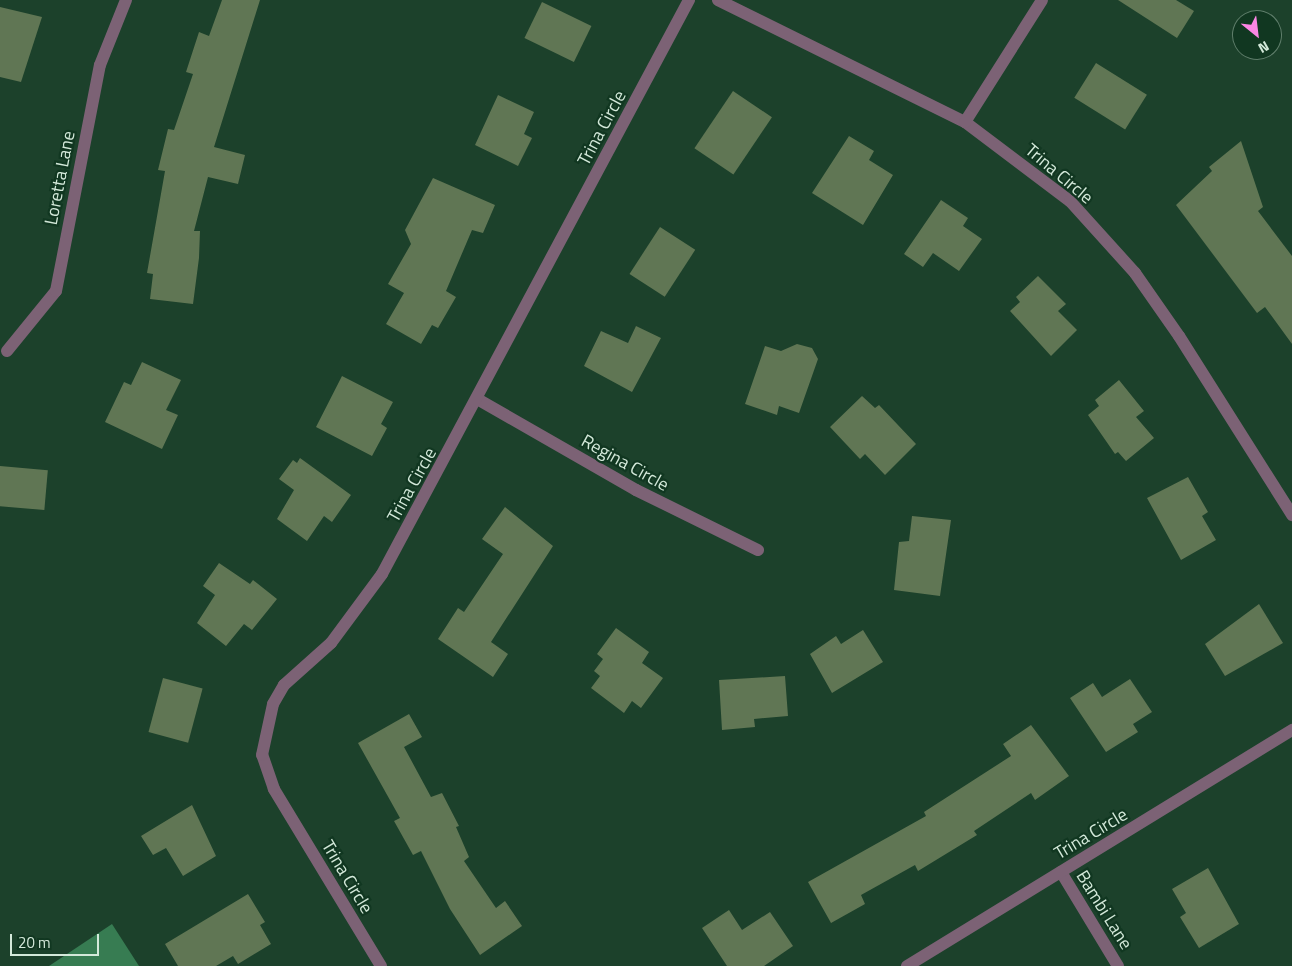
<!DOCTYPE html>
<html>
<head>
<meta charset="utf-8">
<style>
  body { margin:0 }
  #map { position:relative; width:1292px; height:966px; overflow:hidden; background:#1c412b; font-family:"Titillium Web",sans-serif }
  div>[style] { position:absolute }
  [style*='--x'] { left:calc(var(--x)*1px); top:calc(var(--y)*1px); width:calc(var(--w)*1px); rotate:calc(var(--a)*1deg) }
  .forest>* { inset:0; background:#377c52 }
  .building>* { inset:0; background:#607654; transform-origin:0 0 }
  .street>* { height:12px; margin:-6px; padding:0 6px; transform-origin:6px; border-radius:6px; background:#7c6275 }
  span { translate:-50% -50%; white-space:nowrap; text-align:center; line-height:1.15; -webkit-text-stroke:4.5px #113721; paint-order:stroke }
  .street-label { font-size:18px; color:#d4e9da }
  .north { position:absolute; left:1232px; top:10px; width:50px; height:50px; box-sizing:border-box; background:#113721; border:1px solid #5f7e6b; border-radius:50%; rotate:151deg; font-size:14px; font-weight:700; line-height:20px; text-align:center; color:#d4e9da }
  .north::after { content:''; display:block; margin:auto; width:18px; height:22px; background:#fb86e4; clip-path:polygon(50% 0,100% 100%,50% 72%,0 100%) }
  .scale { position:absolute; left:10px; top:934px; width:89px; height:22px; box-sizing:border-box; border:2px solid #d4e9da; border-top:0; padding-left:6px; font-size:15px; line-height:18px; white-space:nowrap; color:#d4e9da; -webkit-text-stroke:4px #113721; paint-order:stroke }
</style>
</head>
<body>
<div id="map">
  <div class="forest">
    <i style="clip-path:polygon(112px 924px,139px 966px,49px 966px)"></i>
  </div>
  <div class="building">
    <i style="clip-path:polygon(222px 0,260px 0,214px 147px,245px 155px,238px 184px,208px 177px,194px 231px,200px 231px,199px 258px,193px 304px,150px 299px,153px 274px,147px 273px,165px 171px,158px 170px,168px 129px,174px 130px,193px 74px,186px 72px,199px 32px,209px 36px)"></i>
    <i style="clip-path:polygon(1118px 0,1176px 0,1194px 11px,1177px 38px)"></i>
    <i style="left:542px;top:2px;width:55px;height:40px;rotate:26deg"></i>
    <i style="clip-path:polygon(0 7px,42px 17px,21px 82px,0 77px)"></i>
    <i style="left:1096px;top:63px;width:60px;height:41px;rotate:32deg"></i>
    <i style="left:733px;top:91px;width:47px;height:69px;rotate:34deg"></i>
    <i style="clip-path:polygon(498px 95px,534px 112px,524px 134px,532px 138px,518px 166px,475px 145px)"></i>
    <i style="clip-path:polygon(849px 136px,874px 151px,869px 160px,893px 175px,863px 225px,812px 193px)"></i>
    <i style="clip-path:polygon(1241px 141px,1263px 207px,1258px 211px,1292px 256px,1292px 344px,1265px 307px,1257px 313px,1176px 205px,1212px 171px,1209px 167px)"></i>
    <i style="clip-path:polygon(433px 178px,495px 205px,483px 233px,472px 230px,446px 291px,456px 297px,438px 328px,432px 325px,421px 344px,386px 324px,404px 293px,388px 284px,411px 244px,405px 230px)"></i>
    <i style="clip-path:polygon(941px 200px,968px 218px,963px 226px,982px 239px,959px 271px,933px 253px,923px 267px,904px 254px)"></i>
    <i style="left:660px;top:227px;width:42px;height:56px;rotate:33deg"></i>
    <i style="clip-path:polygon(1038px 276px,1066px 304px,1058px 311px,1077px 330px,1051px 356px,1010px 311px,1020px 302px,1016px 297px)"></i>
    <i style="clip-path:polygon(636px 326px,661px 338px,632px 392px,584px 366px,601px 331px,628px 343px)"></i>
    <i style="clip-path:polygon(797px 344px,812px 348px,818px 359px,799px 413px,779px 406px,777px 415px,745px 404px,765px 346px,781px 351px)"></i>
    <i style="clip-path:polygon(142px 362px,181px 380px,166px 410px,178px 415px,162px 449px,105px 422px,124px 382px,131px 385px)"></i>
    <i style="clip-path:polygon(342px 376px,393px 402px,381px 424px,387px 428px,372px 456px,316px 427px)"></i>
    <i style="clip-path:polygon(1119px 380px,1144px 411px,1136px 417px,1154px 438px,1126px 461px,1118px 452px,1115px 454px,1088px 415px,1099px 406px,1095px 400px)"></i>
    <i style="clip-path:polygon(862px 396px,875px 408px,879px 405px,916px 444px,885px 475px,865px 454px,860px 459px,830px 427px)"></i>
    <i style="clip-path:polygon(300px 458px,351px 495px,332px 522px,324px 516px,307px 541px,277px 519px,294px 490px,279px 479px,293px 460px,297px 463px)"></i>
    <i style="left:0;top:466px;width:48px;height:40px;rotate:5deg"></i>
    <i style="clip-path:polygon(1188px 477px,1208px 512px,1202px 516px,1216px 540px,1181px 560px,1147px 498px)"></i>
    <i style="clip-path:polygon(505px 507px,553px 546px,491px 642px,508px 654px,493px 677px,438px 639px,458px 608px,464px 612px,503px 554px,482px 539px)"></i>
    <i style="clip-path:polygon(912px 516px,951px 520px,940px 596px,894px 590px,899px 542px,909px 541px)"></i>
    <i style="clip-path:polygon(219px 563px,250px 584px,253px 580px,277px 599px,252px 630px,244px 624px,226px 646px,197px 623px,215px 595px,203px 586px)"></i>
    <i style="clip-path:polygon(1259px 604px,1283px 643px,1225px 676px,1205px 644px)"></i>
    <i style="clip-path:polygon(616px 628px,649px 652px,642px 663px,663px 678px,641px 708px,632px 701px,624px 713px,591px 688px,600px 676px,594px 671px,603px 659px,597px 654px)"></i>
    <i style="clip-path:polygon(863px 630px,883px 662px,832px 693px,810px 654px,836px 636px,841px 644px)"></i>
    <i style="clip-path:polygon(785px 676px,788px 716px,754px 719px,755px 727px,722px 730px,719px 680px)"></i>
    <i style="left:163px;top:678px;width:41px;height:56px;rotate:15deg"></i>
    <i style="clip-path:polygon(1130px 679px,1152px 712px,1133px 724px,1138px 732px,1106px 752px,1070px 698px,1093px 683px,1102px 697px)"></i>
    <i style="clip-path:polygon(409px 714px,422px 737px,404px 747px,431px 797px,442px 793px,459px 826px,456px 827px,469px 857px,464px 861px,496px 908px,505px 901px,522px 926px,480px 955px,450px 909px,421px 851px,413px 855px,394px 821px,400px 818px,358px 743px)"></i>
    <i style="clip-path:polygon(1031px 725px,1069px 776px,1035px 800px,1031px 793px,974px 831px,977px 835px,918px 871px,915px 865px,861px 895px,865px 904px,831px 923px,808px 882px,926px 816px,924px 812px,1011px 756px,1003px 744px)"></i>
    <i style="clip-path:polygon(192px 805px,216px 856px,183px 876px,166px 848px,153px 855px,141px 836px)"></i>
    <i style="clip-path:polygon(1208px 868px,1239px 924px,1199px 948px,1180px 917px,1186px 913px,1172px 889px)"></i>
    <i style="clip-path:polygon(248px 894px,265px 922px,260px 925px,271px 944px,238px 964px,233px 956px,216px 966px,178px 966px,165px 944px)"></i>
    <i style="clip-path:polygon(729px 910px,742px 930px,770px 912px,793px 946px,764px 966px,727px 966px,702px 928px)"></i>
  </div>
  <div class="street">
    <i style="--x:718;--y:0;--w:275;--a:26.3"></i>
    <i style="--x:965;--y:122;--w:131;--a:37"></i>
    <i style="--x:1070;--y:201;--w:97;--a:47.9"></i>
    <i style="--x:1135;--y:273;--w:77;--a:55.1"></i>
    <i style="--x:1179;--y:336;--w:212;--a:57.7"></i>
    <i style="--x:965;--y:122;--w:144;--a:-57.7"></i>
    <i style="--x:7;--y:351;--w:77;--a:-50.8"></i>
    <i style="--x:56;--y:291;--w:230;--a:-79"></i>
    <i style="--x:100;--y:65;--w:70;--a:-68.2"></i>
    <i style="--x:479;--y:400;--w:181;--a:29.8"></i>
    <i style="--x:636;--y:490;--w:136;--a:26.2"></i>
    <i style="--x:1061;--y:872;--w:110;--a:58.8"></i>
    <i style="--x:381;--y:966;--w:207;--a:-121.2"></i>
    <i style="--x:274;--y:789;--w:36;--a:-109"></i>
    <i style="--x:262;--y:755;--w:52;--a:-77.8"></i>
    <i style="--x:273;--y:704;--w:22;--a:-60"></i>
    <i style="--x:284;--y:685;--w:63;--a:-41.8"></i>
    <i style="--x:331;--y:643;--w:86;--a:-53.5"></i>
    <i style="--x:382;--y:574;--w:651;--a:-61.86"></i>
    <i style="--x:907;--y:966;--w:452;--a:-31.5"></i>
  </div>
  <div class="street-label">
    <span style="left:602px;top:128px;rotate:-62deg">Trina Circle</span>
    <span style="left:1059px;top:174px;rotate:40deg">Trina Circle</span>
    <span style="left:60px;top:178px;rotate:-79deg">Loretta Lane</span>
    <span style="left:625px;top:463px;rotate:29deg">Regina Circle</span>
    <span style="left:412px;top:485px;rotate:-61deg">Trina Circle</span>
    <span style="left:1091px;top:834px;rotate:-31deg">Trina Circle</span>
    <span style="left:347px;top:877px;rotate:59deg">Trina Circle</span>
    <span style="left:1104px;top:910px;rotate:58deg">Bambi Lane</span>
  </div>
  <div class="north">N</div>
  <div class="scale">20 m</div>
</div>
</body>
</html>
